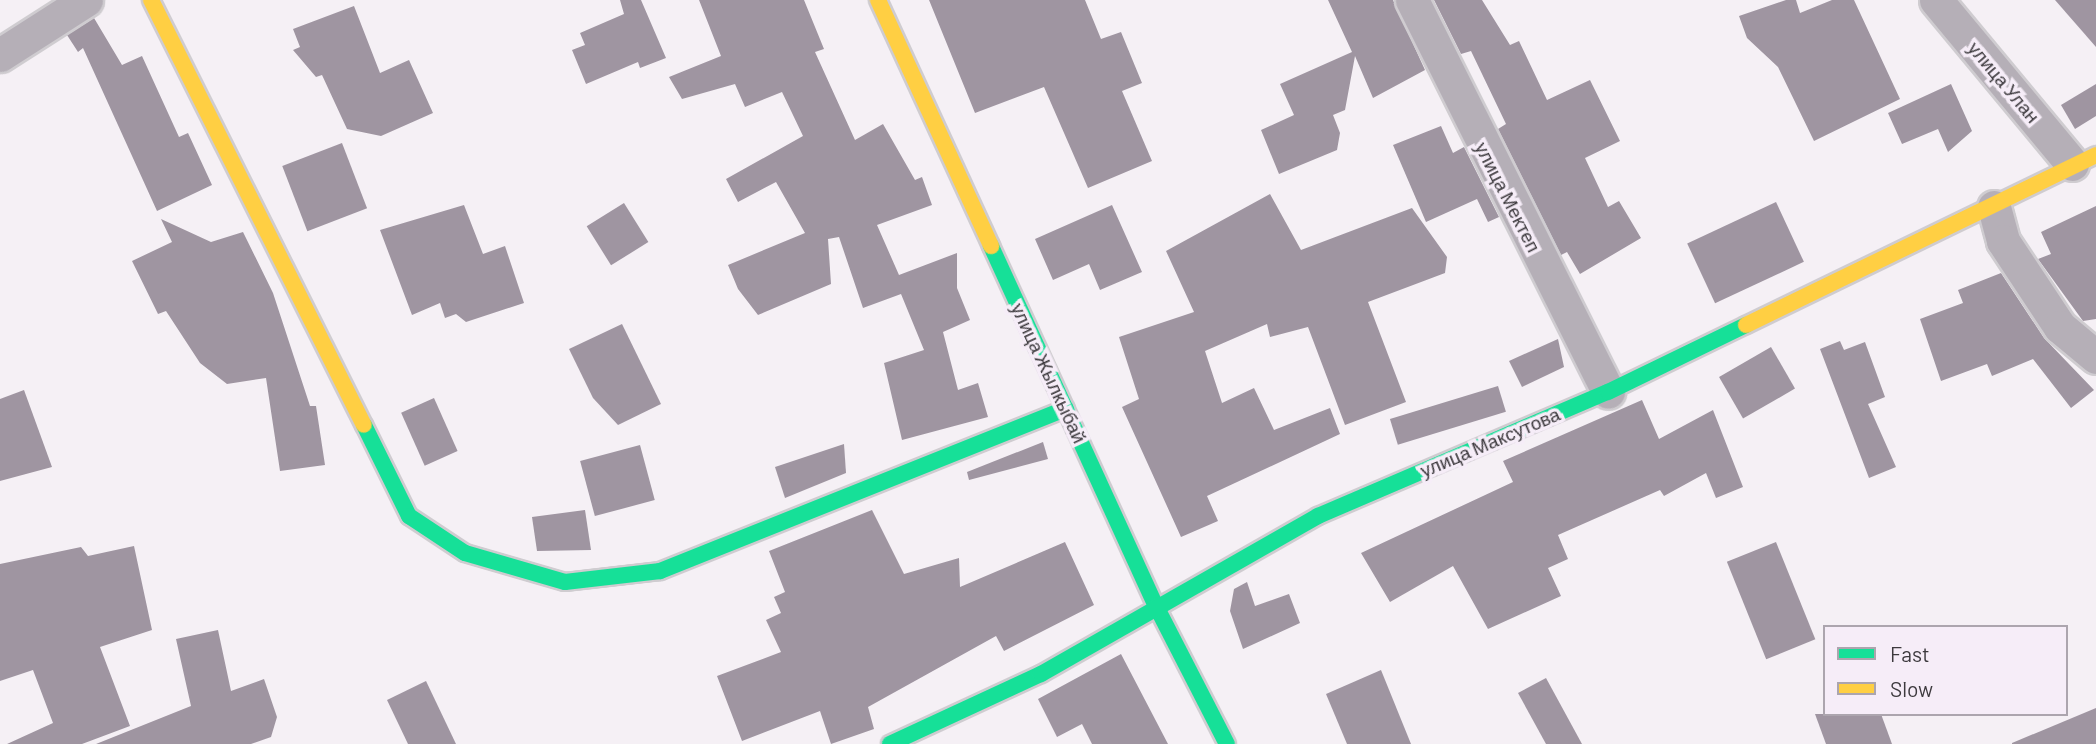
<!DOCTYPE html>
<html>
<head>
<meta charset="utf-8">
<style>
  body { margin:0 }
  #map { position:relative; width:2096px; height:744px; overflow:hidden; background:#f5f0f5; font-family:Barlow,sans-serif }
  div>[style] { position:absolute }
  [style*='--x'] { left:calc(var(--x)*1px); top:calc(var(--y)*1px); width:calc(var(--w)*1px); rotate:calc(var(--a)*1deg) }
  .building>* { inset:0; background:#9f95a1; transform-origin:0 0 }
  .roads { filter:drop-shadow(2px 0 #cfccd0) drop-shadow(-2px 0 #cfccd0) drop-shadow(0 2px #cfccd0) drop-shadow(0 -2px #cfccd0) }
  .street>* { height:33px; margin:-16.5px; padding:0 16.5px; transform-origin:16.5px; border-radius:16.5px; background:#b5afb7 }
  .fast>* { height:16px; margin:-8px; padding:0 8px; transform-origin:8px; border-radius:8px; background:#16e098 }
  .slow>* { height:16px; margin:-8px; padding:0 8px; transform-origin:8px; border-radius:8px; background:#ffcf43 }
  span { translate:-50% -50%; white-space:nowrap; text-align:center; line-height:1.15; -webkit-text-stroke:7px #f6edf8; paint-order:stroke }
  .street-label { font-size:19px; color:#3d3a3e }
  .legend { position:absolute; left:1823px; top:625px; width:245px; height:91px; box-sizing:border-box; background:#f6edf8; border:2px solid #aca5ae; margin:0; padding:9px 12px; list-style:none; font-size:21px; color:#3d3a3e }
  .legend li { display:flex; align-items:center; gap:14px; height:35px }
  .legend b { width:35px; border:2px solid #aca5ae }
</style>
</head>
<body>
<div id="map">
  <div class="building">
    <i style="clip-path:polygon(620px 0,641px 0,666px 58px,640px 68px,638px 62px,586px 84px,572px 50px,585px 45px,580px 33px,624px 14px)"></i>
    <i style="clip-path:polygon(699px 0,804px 0,824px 49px,815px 52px,855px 140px,883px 124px,915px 180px,922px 177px,932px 205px,877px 225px,899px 275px,957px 253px,957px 288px,970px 320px,943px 332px,958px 390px,978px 383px,988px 417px,902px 440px,884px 363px,924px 350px,901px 294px,863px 308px,839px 237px,828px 239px,831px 284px,758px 315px,738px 289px,728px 265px,805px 233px,776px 182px,738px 202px,726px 179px,803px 136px,782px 92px,745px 107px,735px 84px,682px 99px,669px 77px,721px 56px)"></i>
    <i style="clip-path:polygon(929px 0,1085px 0,1101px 39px,1121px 32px,1142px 83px,1122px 91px,1152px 161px,1088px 188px,1044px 87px,975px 113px)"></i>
    <i style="clip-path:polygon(1328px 0,1393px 0,1425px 70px,1373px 98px,1355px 56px,1345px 110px,1333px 115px,1340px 133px,1337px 150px,1279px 174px,1261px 130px,1294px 115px,1280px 84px,1352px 52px)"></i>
    <i style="clip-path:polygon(1434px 0,1482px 0,1510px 45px,1519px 41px,1547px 100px,1590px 80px,1620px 141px,1585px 158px,1608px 207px,1619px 201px,1641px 238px,1580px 274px,1567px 252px,1561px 255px,1498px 129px,1506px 124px,1471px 51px,1461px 54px)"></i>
    <i style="clip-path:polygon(1786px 0,1796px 0,1800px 13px,1832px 0,1854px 0,1900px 99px,1814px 141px,1778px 67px,1747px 38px,1739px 16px)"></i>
    <i style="clip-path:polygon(2055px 0,2096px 0,2096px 47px)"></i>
    <i style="clip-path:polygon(354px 6px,380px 73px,409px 60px,433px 113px,381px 136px,347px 129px,322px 75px,316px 77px,293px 50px,300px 47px,293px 29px)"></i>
    <i style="clip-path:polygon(94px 18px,122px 65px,142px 56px,179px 137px,188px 133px,212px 185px,157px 211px,83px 48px,78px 52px,67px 35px)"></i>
    <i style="clip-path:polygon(1951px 84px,1972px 131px,1948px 152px,1938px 129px,1902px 144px,1888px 113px)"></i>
    <i style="clip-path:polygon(2096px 84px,2096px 116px,2075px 129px,2061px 105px)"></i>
    <i style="clip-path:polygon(1441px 126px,1453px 153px,1464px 147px,1499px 217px,1488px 222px,1477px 199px,1426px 222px,1393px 145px)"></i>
    <i style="left:342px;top:143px;width:70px;height:64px;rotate:69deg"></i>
    <i style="clip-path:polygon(1270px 194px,1301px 250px,1412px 208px,1447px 257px,1445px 273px,1368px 302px,1406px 402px,1345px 425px,1308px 327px,1270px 337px,1267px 324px,1205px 351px,1222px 403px,1254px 388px,1274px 430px,1330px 408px,1340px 434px,1207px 496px,1218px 521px,1181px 537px,1122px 407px,1139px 399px,1119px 337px,1194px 312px,1166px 251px)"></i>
    <i style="left:1776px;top:202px;width:66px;height:98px;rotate:65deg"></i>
    <i style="left:624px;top:203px;width:46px;height:44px;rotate:58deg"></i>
    <i style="clip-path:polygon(464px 205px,483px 254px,505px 246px,524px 303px,466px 322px,456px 314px,445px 318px,440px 303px,412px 315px,380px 230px)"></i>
    <i style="clip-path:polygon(1112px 205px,1142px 272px,1100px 290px,1089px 264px,1053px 280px,1035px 239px)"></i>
    <i style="clip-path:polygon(2096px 206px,2096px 319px,2083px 321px,2038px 259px,2051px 254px,2041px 232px)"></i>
    <i style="clip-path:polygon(161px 219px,211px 242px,243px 232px,273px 293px,310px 406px,316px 406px,325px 465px,280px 471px,266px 378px,227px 384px,200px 363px,166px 311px,158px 314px,132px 261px,172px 242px)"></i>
    <i style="clip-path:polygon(2001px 273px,2044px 338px,2094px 390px,2071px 408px,2033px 359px,1992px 376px,1987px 364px,1941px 381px,1920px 319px,1963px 303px,1958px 290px)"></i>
    <i style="clip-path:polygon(622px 324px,661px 404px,618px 425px,593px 398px,569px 349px)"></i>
    <i style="clip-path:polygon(1558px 339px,1564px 367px,1522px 387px,1509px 361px)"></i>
    <i style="clip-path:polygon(1840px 341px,1844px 350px,1865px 342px,1885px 397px,1868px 404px,1896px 467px,1869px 478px,1820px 349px)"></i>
    <i style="left:1771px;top:347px;width:48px;height:60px;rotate:60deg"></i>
    <i style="left:1498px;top:386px;width:27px;height:113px;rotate:73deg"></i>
    <i style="clip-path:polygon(24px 390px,52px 467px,0 481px,0 399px)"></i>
    <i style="left:434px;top:398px;width:58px;height:36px;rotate:66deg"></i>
    <i style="clip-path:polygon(1642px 400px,1659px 439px,1713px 410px,1743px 487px,1716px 498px,1706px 473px,1664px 496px,1660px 490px,1558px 535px,1568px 559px,1548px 568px,1561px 596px,1488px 629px,1453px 566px,1390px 602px,1361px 553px,1513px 482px,1503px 461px)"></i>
    <i style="clip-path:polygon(1043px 442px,1048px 459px,969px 480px,967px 472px)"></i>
    <i style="clip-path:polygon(844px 444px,846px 473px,785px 498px,775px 467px)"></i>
    <i style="left:640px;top:445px;width:57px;height:62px;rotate:75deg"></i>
    <i style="clip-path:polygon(585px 510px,591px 550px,537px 551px,532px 517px)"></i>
    <i style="clip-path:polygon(872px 510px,904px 574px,959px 558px,960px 587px,1065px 542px,1094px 605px,1004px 651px,996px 636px,868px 707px,874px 729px,831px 744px,820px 711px,742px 741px,717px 676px,781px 652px,766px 620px,781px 613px,774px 597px,785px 592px,769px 551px)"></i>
    <i style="left:1776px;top:542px;width:105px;height:53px;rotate:68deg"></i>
    <i style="clip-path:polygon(134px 546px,152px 630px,100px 647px,130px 726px,82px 744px,7px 744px,53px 723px,33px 670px,0 681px,0 564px,81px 547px,88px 556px)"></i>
    <i style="clip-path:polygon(1247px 582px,1255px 606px,1289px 594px,1300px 623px,1243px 649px,1230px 611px,1234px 589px)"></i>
    <i style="clip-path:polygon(218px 630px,231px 691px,264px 679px,277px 717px,271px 737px,251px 744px,96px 744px,191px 706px,176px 639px)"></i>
    <i style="clip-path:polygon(1121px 654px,1168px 744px,1092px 744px,1082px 724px,1057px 737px,1038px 699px)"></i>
    <i style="clip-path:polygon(1381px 670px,1411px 744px,1347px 744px,1326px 694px)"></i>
    <i style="clip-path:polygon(1546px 678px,1582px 744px,1546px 744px,1518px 693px)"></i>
    <i style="clip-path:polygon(426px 681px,456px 744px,408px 744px,387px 700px)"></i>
    <i style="clip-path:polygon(2096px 708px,2096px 744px,2012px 744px,2012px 743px)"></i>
    <i style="clip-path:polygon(1815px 714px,1881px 714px,1892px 744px,1826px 744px)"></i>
  </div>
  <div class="roads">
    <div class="street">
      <i style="--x:1412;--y:0;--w:438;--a:63.4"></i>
      <i style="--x:1936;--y:0;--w:213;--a:50.3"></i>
      <i style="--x:0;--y:55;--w:102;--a:-32.6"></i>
      <i style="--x:1994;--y:207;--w:35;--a:75"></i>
      <i style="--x:2003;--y:241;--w:103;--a:56.5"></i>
      <i style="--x:2060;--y:327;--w:47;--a:39.8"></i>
    </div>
    <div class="fast">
      <i style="--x:991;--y:246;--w:396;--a:65.4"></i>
      <i style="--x:1156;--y:606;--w:155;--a:62.8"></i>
      <i style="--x:364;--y:425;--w:102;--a:63.7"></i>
      <i style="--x:409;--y:516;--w:67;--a:33.5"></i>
      <i style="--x:465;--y:553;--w:104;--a:16.2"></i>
      <i style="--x:565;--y:582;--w:96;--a:-6.6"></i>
      <i style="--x:660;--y:571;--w:437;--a:-21.8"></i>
      <i style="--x:890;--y:744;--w:166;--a:-24.9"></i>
      <i style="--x:1041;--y:674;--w:319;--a:-29.7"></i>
      <i style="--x:1318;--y:516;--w:315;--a:-23.2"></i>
      <i style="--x:1608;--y:392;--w:153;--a:-25.9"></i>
    </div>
    <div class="slow">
      <i style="--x:151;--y:0;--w:475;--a:63.4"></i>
      <i style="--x:878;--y:0;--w:271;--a:65.3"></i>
      <i style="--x:1746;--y:325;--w:389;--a:-25.9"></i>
    </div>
  </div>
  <div class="street-label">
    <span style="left:2004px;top:82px;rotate:50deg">улица Улан</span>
    <span style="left:1508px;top:197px;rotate:63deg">улица Мектеп</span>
    <span style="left:1049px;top:373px;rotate:65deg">улица Жылкыбай</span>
    <span style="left:1490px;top:442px;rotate:-23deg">улица Максутова</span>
  </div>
  <ul class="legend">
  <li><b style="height:9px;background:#16e098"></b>Fast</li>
  <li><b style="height:9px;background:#ffcf43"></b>Slow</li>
  </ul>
</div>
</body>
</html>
